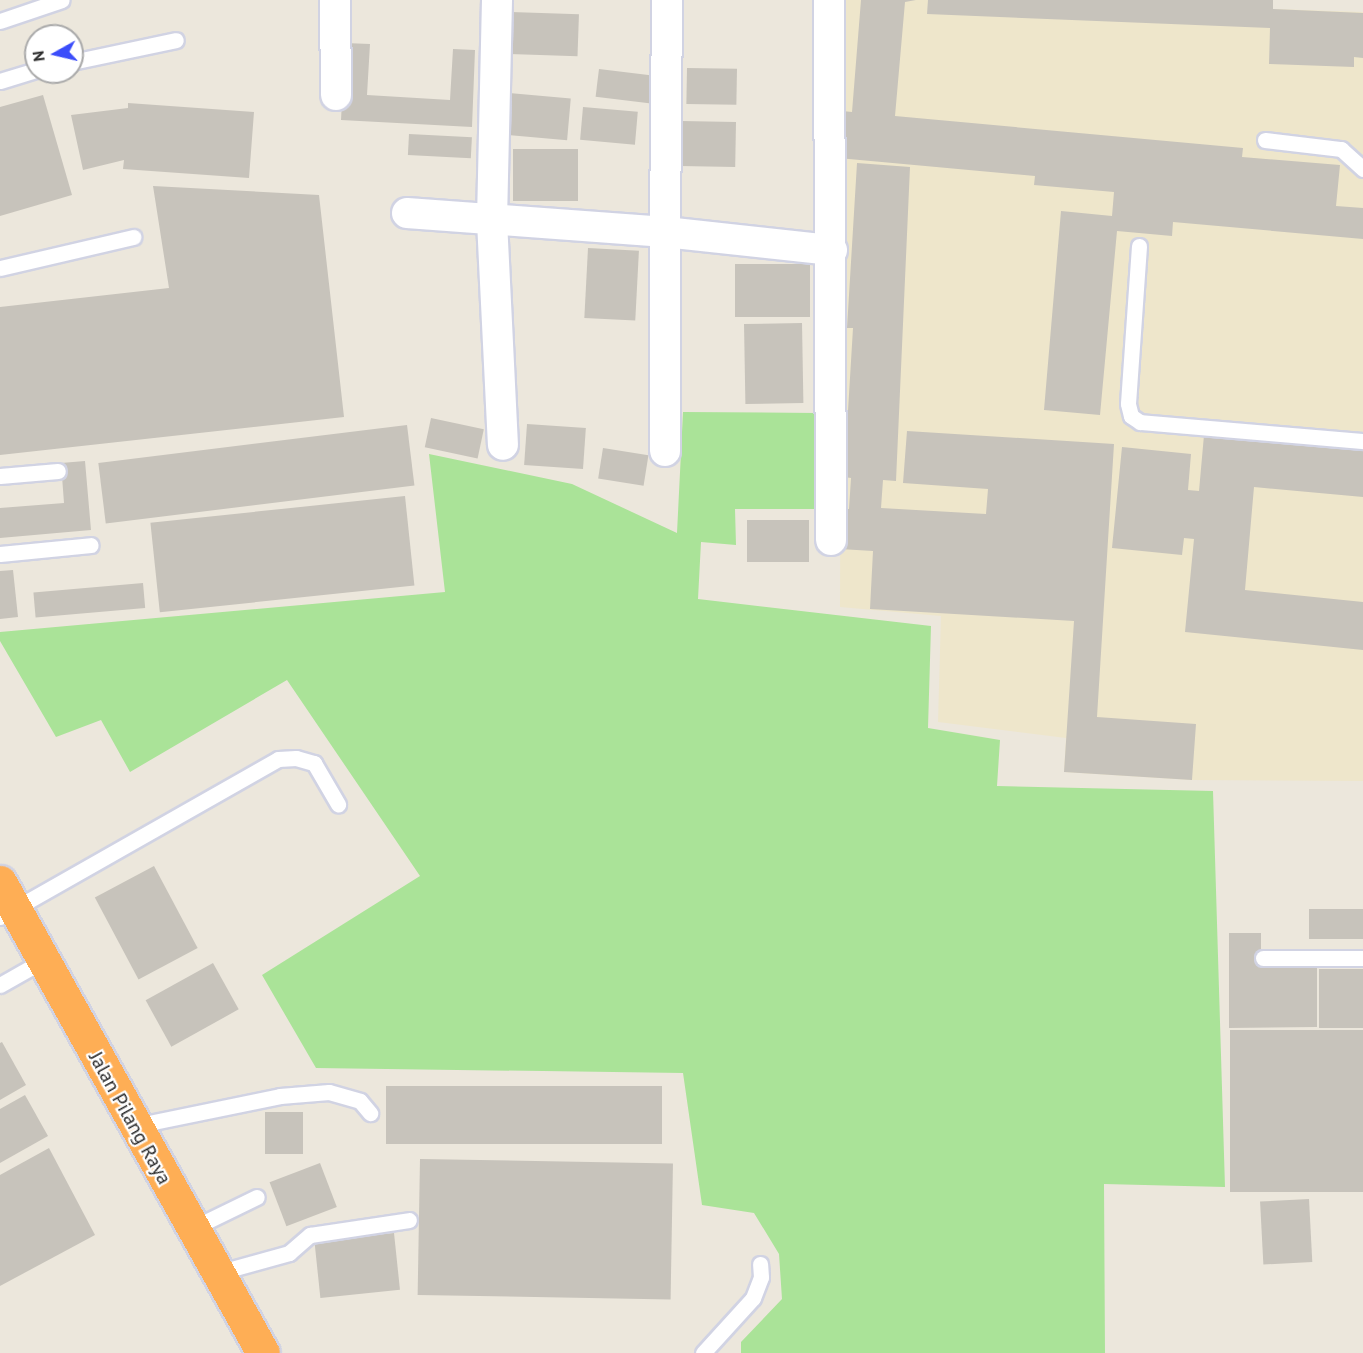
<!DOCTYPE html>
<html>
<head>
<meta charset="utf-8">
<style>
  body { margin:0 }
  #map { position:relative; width:1363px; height:1353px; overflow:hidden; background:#ece7dc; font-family:"PT Sans",sans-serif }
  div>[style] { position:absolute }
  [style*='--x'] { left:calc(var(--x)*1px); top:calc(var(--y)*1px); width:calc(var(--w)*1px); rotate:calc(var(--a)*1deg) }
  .education>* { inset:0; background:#eee6cb }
  .green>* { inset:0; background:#aae398 }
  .building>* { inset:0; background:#c7c3bb; transform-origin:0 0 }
  .roads { filter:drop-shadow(2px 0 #d1d3e3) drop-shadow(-2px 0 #d1d3e3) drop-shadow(0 2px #d1d3e3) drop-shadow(0 -2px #d1d3e3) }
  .lane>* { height:15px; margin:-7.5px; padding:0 7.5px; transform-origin:7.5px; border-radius:7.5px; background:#fff }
  .street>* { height:30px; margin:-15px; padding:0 15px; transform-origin:15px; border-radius:15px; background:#fff }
  .highway>* { height:33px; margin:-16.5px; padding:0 16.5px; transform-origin:16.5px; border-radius:16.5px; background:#feae55 }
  span { translate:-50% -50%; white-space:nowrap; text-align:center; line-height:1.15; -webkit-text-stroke:4.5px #fff; paint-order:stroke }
  .street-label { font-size:20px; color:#2a2a2a }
  .north { position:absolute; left:24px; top:24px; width:60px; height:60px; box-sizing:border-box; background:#fff; border:2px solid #aaa; border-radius:50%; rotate:262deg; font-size:16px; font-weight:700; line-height:24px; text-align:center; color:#2a2a2a }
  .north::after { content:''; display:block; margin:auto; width:21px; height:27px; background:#3b4dfa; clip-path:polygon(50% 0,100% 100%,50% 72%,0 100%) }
</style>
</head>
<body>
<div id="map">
  <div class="education">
    <i style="clip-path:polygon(842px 0,1273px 0,1273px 9px,1363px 12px,1363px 781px,1192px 780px,1064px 772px,1066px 738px,938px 722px,941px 616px,840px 607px)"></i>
  </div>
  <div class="green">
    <i style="clip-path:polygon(683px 412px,817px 413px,814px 509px,735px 509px,736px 545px,701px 542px,698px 599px,931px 626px,928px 728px,1000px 740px,997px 786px,1213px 791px,1225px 1187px,1104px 1184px,1105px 1353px,741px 1353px,741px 1342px,782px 1299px,779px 1254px,754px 1213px,702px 1205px,683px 1073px,316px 1068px,262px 975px,420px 876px,287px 680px,130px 772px,101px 720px,56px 737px,0 641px,0 632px,445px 592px,429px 454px,572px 484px,677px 533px)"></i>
  </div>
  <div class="building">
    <i style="clip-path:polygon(861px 0,916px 0,905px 2px,895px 116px,1243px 148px,1242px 157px,1340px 165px,1336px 206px,1363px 208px,1363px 239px,1173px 222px,1172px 236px,1117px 231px,1100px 415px,1044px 410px,1061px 211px,1112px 216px,1114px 192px,1034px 185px,1035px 176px,838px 158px,842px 111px,852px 112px)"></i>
    <i style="clip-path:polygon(928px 0,1273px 0,1273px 9px,1363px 13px,1363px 58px,1354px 57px,1354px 67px,1269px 64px,1270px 28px,927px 14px)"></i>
    <i style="left:511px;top:12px;width:68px;height:42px;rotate:2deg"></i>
    <i style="clip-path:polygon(345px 43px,370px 44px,367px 95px,450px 100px,453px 49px,475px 50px,472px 127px,341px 120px)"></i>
    <i style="left:687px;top:68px;width:50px;height:36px;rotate:1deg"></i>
    <i style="left:599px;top:69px;width:58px;height:28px;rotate:7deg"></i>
    <i style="left:509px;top:93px;width:62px;height:42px;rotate:5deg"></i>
    <i style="clip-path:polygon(43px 95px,72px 195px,0 216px,0 107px)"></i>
    <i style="clip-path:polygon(128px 103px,254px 112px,249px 178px,123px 169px,124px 160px,83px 170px,71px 115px,128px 108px)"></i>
    <i style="left:583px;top:107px;width:55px;height:33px;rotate:5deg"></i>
    <i style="left:681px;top:121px;width:55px;height:45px;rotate:1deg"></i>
    <i style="left:409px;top:134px;width:63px;height:21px;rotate:3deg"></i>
    <i style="left:513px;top:149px;width:65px;height:52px"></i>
    <i style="clip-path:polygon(857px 163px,910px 167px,896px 481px,883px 480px,881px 508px,986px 514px,988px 489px,903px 483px,907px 431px,1114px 444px,1097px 717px,1196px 724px,1192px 780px,1064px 772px,1074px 621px,870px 609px,873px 551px,840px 549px,842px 509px,849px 509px,851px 478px,844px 477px,853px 328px,847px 328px)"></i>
    <i style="clip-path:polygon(153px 186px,319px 195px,344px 417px,0 455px,0 307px,169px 288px)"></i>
    <i style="left:588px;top:248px;width:51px;height:70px;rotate:3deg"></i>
    <i style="left:735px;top:264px;width:75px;height:53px"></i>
    <i style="left:802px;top:323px;width:80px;height:58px;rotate:89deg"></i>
    <i style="left:431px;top:418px;width:54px;height:30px;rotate:12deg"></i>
    <i style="left:527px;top:424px;width:59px;height:41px;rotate:4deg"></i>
    <i style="left:407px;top:425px;width:61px;height:311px;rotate:83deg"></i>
    <i style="clip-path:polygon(1204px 435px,1363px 451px,1363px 497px,1254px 487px,1245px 590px,1363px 602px,1363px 650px,1185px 632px,1194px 539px,1184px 538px,1182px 555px,1112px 548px,1122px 447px,1191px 454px,1188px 490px,1199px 491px)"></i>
    <i style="left:603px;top:448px;width:46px;height:31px;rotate:9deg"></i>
    <i style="clip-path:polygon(85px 461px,91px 530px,0 538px,0 508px,64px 503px,61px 463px)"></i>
    <i style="left:405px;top:496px;width:90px;height:256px;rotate:84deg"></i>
    <i style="left:747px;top:520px;width:62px;height:42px"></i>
    <i style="clip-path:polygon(13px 570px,18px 617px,0 619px,0 571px)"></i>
    <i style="left:143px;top:583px;width:25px;height:110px;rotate:85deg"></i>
    <i style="left:154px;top:866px;width:93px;height:67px;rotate:62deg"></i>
    <i style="left:1363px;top:909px;width:30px;height:54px;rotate:90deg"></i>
    <i style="clip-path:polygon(1229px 933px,1261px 933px,1261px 966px,1317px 966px,1317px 1027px,1229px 1028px)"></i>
    <i style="left:213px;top:963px;width:53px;height:77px;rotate:61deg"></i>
    <i style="left:1319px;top:969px;width:44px;height:59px"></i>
    <i style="left:1230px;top:1030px;width:133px;height:162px"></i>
    <i style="clip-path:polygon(2px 1042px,26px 1085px,0 1100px,0 1043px)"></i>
    <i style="left:662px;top:1086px;width:58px;height:276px;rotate:90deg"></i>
    <i style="clip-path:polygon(25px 1095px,48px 1136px,0 1163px,0 1109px)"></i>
    <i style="left:303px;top:1112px;width:42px;height:38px;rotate:90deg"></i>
    <i style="clip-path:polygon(49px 1148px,95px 1235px,0 1286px,0 1175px)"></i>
    <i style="left:420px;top:1159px;width:253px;height:136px;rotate:1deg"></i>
    <i style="left:320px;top:1163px;width:47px;height:54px;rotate:69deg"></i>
    <i style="left:1309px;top:1199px;width:63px;height:49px;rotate:87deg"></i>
    <i style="left:394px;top:1233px;width:57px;height:80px;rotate:84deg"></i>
  </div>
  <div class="roads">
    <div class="lane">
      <i style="--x:0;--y:21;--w:65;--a:-18.7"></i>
      <i style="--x:72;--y:62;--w:106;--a:-11.9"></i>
      <i style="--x:0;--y:81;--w:38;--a:-17"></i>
      <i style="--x:1265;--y:140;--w:77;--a:6.8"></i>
      <i style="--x:1341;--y:149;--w:30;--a:42"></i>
      <i style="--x:1139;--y:246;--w:158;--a:94"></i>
      <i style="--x:1128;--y:404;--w:12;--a:76"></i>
      <i style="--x:1131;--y:416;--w:11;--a:34"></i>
      <i style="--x:1140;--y:422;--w:224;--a:4.9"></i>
      <i style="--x:0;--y:268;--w:137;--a:-13.1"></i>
      <i style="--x:0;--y:476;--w:58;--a:-4.9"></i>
      <i style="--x:0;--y:554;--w:91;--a:-5.6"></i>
      <i style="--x:0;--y:917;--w:320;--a:-29.6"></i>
      <i style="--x:278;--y:759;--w:18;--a:-3"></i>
      <i style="--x:296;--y:758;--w:19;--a:16"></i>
      <i style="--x:314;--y:763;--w:48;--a:59.7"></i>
      <i style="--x:1263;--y:958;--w:100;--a:0"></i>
      <i style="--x:0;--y:985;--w:51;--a:-29.6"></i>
      <i style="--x:134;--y:1126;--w:149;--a:-11.6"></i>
      <i style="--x:280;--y:1096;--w:49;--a:-4.7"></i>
      <i style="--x:329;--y:1092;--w:32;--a:16"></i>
      <i style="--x:360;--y:1101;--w:16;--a:50"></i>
      <i style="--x:191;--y:1229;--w:73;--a:-25.9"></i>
      <i style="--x:217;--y:1273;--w:75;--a:-15.5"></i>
      <i style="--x:289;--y:1253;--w:28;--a:-41"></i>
      <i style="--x:310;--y:1235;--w:100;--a:-8.6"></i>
      <i style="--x:703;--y:1353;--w:74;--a:-47.7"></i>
      <i style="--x:753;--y:1298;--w:22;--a:-69"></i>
      <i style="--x:761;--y:1277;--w:13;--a:-94"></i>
    </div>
    <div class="street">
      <i style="--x:335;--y:0;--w:95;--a:89.4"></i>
      <i style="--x:497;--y:0;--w:221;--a:91.3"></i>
      <i style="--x:492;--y:221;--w:224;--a:87.2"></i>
      <i style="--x:667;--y:0;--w:232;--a:90.5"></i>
      <i style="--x:665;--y:232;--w:168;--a:6.2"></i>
      <i style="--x:829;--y:0;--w:540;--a:89.79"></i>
      <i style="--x:407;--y:213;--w:259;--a:4.2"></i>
      <i style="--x:665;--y:232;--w:219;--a:90"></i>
    </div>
    <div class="highway">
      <i style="--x:0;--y:882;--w:539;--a:60.82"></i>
    </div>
  </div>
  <div class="street-label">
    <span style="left:130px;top:1118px;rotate:61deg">Jalan Pilang Raya</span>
  </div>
  <div class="north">N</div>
</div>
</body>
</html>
